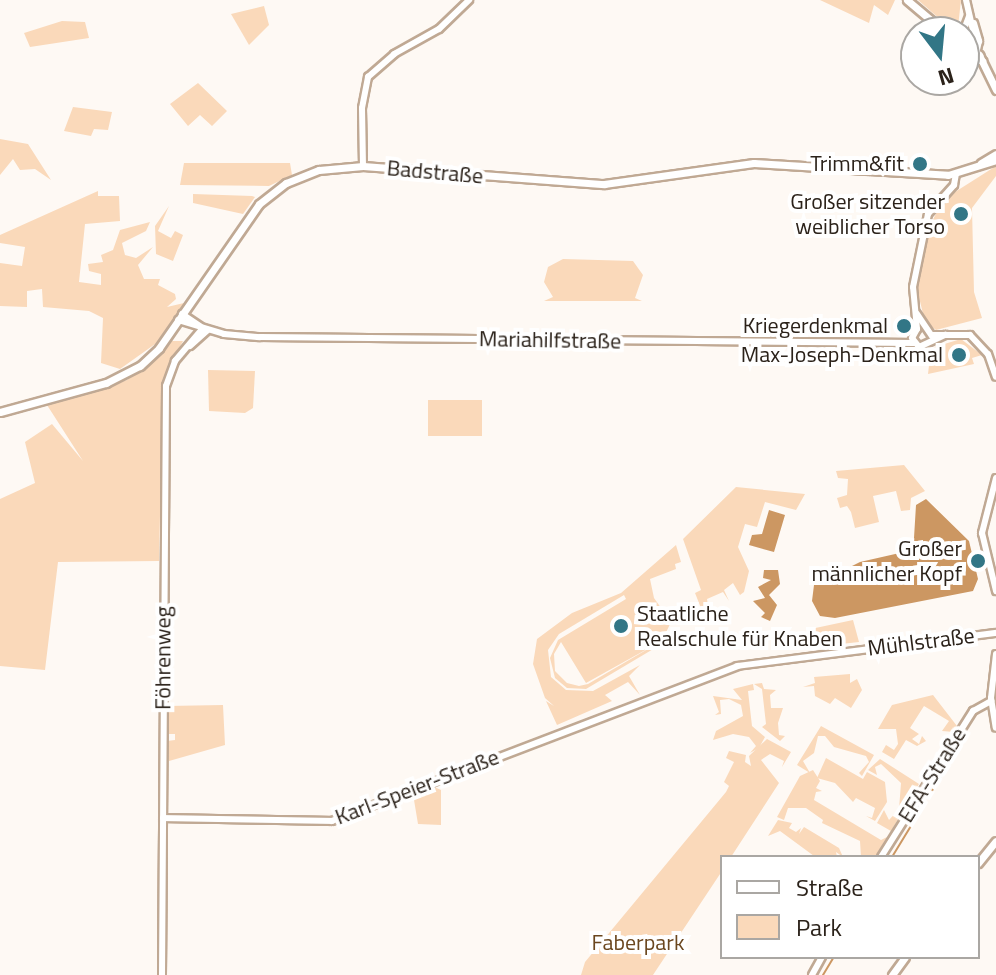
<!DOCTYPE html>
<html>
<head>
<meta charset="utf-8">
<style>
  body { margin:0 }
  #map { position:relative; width:996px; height:975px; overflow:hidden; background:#fef9f4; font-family:"Titillium Web",sans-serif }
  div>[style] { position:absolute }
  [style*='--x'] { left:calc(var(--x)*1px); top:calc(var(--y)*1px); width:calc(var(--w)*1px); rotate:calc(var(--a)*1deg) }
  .green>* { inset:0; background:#fad9ba; transform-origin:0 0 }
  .water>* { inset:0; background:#cc9762 }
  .stream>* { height:2px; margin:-1px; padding:0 1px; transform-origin:1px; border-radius:1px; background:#cc9762 }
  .roads { filter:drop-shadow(2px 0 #c0a994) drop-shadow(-2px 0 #c0a994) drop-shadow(0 2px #c0a994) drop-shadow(0 -2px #c0a994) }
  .tertiary>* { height:6px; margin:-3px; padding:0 3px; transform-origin:3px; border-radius:3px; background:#fff }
  .secondary>* { height:7px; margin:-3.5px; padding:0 3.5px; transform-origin:3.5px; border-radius:3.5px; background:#fff }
  .dots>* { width:22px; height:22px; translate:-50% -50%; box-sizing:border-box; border:4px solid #fff; border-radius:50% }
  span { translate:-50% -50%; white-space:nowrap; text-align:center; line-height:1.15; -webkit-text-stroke:8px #fff; paint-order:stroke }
  .poi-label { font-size:22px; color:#2b221a }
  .right { translate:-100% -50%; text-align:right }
  .left { translate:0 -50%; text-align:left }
  .street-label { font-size:22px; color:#2b221a }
  .park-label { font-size:22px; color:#6b471f }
  .legend { position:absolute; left:720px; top:855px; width:260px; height:104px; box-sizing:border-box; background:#fff; border:2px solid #aaa7a3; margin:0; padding:10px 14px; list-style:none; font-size:24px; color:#2b221a }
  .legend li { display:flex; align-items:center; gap:16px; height:40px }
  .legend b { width:40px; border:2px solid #aaa7a3 }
  .north { position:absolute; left:900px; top:16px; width:80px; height:80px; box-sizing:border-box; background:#fff; border:2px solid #aaa7a3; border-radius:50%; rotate:164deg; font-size:22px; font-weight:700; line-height:32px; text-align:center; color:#2b221a }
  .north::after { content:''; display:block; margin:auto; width:28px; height:36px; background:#327686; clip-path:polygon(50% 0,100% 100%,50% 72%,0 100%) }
</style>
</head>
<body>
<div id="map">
  <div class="green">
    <i style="clip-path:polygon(820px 0,895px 0,888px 15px,874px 5px,869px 23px)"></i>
    <i style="clip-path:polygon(918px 0,961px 0,958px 27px,949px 27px)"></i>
    <i style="clip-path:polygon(264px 6px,269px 25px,249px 45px,231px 14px)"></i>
    <i style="clip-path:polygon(62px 21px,85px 22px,89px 38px,30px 47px,24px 33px)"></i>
    <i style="clip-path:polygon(198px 83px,227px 111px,212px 126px,200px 115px,188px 126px,170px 104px)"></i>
    <i style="clip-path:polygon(73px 107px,112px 112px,108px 130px,94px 129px,91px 136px,64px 131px)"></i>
    <i style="clip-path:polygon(0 139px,28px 144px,51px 180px,35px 169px,20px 170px,13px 159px,0 175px)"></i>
    <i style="clip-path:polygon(184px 163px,290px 163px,292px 175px,269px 186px,180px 185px)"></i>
    <i style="clip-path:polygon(996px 166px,996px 176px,972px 208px,974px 292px,982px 318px,936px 330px,925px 322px,917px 289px,930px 225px,944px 199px)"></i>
    <i style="clip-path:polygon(98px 191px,98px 196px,119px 196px,120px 221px,85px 224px,79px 282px,101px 285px,101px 274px,89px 271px,88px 264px,103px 262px,101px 255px,113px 250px,120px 230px,150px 222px,146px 231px,122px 243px,125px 255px,136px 258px,153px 247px,138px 265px,144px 279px,160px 279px,158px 285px,175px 294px,176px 299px,167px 307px,184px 303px,158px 342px,120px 369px,101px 363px,103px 318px,89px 311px,43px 307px,42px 289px,27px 291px,27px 307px,0 306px,0 263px,22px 266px,25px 247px,0 243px,0 235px)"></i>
    <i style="clip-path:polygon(193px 194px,252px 196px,255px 197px,243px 214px,193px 203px)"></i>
    <i style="clip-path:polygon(169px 206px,158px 231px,171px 238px,175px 231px,183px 235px,173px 261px,156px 254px,155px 226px)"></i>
    <i style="clip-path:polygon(563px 259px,633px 261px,643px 275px,635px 298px,642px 301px,544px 301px,553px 297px,544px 282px,548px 267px)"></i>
    <i style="clip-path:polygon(961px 339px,982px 355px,972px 358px,974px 364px,928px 374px,931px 348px)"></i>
    <i style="clip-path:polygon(172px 341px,183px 341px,163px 379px,159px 561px,58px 562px,45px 670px,0 666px,0 499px,35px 483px,25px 442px,52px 424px,83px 461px,47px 405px,127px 380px)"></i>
    <i style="clip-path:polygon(208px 370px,255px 371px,253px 408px,245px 413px,209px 411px)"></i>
    <i style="left:428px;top:400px;width:54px;height:36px"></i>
    <i style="clip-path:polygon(904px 465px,925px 491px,911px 498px,910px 510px,901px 511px,896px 491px,873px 496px,879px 522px,855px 528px,851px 512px,847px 506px,840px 508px,837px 498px,847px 495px,848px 479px,838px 478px,836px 471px)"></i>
    <i style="clip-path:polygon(736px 487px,805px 494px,796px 510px,765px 502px,757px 527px,745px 524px,738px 547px,749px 571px,744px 592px,740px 595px,733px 583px,724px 590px,729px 601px,723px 592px,707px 599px,708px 606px,701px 608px,695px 593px,701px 590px,683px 539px)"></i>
    <i style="clip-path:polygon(evenodd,676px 545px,681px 562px,675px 564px,676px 569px,650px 579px,654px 598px,671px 622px,660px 645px,586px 689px,567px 688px,555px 678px,550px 658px,558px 640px,626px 599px,624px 595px,559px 634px,548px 650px,551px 677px,566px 690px,593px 691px,640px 665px,629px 676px,640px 695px,628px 682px,605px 695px,612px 701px,557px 725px,546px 701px,554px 706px,545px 698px,533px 664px,537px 639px,572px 613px,621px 593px,676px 545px,561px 642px,586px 683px,658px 643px,588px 684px,579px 686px,567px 683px,555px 671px,554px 654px,561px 642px)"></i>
    <i style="clip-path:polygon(853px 620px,859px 642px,805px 648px,806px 630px)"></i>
    <i style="clip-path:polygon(850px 674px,850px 683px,857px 679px,862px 690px,851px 708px,835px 698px,830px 704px,815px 696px,814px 686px,803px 687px,815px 683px,814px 677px)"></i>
    <i style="clip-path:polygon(762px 683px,764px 689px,776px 690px,770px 695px,771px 708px,783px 708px,778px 723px,779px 735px,785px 736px,780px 741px,762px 727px,766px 724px,762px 689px,754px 684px)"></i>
    <i style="clip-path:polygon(753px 684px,754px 690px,748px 691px,752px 726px,765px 737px,759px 748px,750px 753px,756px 746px,749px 737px,733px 734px,713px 740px,716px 731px,743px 716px,741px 705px,729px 699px,720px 700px,721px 714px,715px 715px,719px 712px,713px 696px,742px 700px,733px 689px)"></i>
    <i style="clip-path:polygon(933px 695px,957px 726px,954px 732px,942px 731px,949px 721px,924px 706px,910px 728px,919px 734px,912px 739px,919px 744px,922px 736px,926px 741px,917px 746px,906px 740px,894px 759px,882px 752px,886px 745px,894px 750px,898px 744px,896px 729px,878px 729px,892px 705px)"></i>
    <i style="clip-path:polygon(223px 705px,225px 745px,169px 761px,167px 741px,175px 740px,175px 734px,167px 734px,167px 706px)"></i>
    <i style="clip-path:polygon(821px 726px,874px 755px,862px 776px,859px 773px,869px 762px,866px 756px,834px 747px,825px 736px,818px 736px,814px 753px,803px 761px,810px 773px,797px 765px)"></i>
    <i style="clip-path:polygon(767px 739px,791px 752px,782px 767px,784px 761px,770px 754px,761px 760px,779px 783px,731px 857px,722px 857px,722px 871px,653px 975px,581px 975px,585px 962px,726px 792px,729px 786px,724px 782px,734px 762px,726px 758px,729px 751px,746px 755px,745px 762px,751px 766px,749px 756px)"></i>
    <i style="clip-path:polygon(826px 758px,863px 779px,867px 772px,885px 782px,887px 802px,875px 821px,866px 816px,872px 818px,875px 808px,856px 798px,853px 802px,835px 783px,817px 778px)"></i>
    <i style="clip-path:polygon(880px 759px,919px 784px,891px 831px,877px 823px,884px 810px,889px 820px,899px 809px,901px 783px,881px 764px,875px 767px,877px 775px,868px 770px)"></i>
    <i style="clip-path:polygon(813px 770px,820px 781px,816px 788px,822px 791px,816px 792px,814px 800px,881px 840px,887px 837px,875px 857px,861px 857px,860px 841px,822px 823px,823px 820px,806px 808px,788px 808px,784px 820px,777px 817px,800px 776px)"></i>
    <i style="clip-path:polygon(432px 786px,441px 790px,441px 825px,418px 824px,413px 794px)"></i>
    <i style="clip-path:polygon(778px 820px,792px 823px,789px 828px,796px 832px,801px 828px,799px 834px,804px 827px,839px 848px,843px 857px,836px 852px,837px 857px,814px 856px,780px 831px,768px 836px)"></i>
  </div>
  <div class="water">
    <i style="clip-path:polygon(926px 499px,969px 541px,978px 579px,973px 591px,835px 618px,820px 616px,812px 601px,814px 585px,860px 562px,904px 552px,914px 538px,916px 505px)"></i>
    <i style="clip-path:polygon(769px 510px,785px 515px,774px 552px,749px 545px,752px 535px,762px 534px)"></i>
    <i style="clip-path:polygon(764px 570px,778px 570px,780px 584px,769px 595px,777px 605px,770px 621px,761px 617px,765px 613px,753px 601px,765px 598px,758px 587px,771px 580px,763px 578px)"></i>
  </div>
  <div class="stream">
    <i style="--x:929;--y:796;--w:52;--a:-59"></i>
    <i style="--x:892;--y:857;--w:63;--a:-58.6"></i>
    <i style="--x:823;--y:975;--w:21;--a:-59"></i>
  </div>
  <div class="roads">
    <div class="tertiary">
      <i style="--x:966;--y:0;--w:31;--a:77"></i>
      <i style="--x:973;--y:30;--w:20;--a:101"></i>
      <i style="--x:974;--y:23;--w:19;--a:74"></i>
      <i style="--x:979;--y:41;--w:13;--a:103"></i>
      <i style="--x:963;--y:32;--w:17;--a:-69"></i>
      <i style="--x:363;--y:166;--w:58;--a:-91"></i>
      <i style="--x:362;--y:108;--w:32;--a:-79"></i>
      <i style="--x:368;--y:77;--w:35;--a:-41"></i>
      <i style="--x:394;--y:54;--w:51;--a:-29.1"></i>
      <i style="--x:439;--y:29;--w:42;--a:-44"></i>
      <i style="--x:182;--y:314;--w:22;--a:34"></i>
      <i style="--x:917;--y:314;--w:27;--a:56"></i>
      <i style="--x:178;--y:320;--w:48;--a:16.9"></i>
      <i style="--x:224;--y:334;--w:36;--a:5"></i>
      <i style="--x:260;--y:337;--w:654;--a:0.53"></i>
      <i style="--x:917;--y:329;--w:42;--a:-95.4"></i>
      <i style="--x:913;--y:287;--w:75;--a:-78.4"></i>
      <i style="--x:928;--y:214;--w:39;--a:-48"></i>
      <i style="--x:954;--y:185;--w:11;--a:-80"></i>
      <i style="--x:917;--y:329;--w:10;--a:119"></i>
      <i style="--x:912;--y:338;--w:11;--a:52"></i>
      <i style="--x:919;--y:347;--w:29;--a:-25"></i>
      <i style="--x:932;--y:335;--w:38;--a:0"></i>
      <i style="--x:970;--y:335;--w:26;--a:47"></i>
      <i style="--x:988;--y:354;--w:24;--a:71"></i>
      <i style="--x:190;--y:346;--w:24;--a:-42"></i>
      <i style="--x:996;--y:478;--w:57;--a:104.3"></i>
      <i style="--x:982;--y:533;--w:60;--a:76.4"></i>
      <i style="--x:996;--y:654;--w:44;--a:96.5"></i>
      <i style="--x:991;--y:698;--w:30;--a:81"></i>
      <i style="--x:163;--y:818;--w:169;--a:1"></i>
      <i style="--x:332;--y:821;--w:434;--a:-20.9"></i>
      <i style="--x:737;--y:666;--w:261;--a:-7.3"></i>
      <i style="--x:881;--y:857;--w:173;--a:-57.8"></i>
      <i style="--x:973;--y:711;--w:21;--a:-29"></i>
      <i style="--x:162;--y:975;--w:589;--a:-89.61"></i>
      <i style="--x:166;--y:386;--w:27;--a:-70"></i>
      <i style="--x:175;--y:361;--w:43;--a:-49.7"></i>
      <i style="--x:812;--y:975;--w:21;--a:-61"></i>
    </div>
    <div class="secondary">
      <i style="--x:907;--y:0;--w:50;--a:40.1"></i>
      <i style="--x:964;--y:41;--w:21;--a:43"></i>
      <i style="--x:979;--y:55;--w:39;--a:64"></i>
      <i style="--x:964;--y:51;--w:21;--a:29"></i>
      <i style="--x:981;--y:163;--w:17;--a:-31"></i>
      <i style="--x:0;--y:412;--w:110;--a:-15.3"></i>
      <i style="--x:106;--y:383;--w:38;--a:-27"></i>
      <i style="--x:140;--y:366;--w:26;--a:-43"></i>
      <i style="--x:159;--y:348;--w:175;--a:-55.2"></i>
      <i style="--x:259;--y:204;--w:34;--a:-38"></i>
      <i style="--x:286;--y:183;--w:35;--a:-22"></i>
      <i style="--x:319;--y:170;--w:44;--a:-5.2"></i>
      <i style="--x:363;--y:166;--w:242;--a:4.3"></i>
      <i style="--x:604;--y:184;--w:151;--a:-8"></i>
      <i style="--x:754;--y:163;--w:194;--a:3.5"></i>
      <i style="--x:948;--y:175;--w:50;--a:-17.4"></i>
      <i style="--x:978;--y:863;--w:28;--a:-51"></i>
      <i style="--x:892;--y:975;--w:22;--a:-54"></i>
    </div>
  </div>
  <div class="dots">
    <i style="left:920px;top:164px;background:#327686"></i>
    <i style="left:961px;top:214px;background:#327686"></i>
    <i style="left:904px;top:326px;background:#327686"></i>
    <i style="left:959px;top:355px;background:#327686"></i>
    <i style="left:978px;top:561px;background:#327686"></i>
    <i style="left:621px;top:626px;background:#327686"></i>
  </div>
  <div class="poi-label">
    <span class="right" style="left:904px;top:164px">Trimm&amp;fit</span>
    <span class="right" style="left:945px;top:214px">Großer sitzender<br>weiblicher Torso</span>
    <span class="right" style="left:888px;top:326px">Kriegerdenkmal</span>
    <span class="right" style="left:943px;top:355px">Max-Joseph-Denkmal</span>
    <span class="right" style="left:962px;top:561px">Großer<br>männlicher Kopf</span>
    <span class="left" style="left:637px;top:626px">Staatliche<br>Realschule für Knaben</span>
  </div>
  <div class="street-label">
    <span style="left:435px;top:172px;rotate:5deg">Badstraße</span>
    <span style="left:550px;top:340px;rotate:1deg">Mariahilfstraße</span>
    <span style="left:921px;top:642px;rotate:-7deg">Mühlstraße</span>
    <span style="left:163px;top:658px;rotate:-90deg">Föhrenweg</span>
    <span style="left:932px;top:775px;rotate:-58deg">EFA-Straße</span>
    <span style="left:417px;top:787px;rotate:-21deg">Karl-Speier-Straße</span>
  </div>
  <div class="park-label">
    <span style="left:638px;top:943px">Faberpark</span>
  </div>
  <ul class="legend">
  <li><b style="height:10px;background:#fff"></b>Straße</li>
  <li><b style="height:22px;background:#fad9ba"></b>Park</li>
  </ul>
  <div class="north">N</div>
</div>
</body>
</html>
